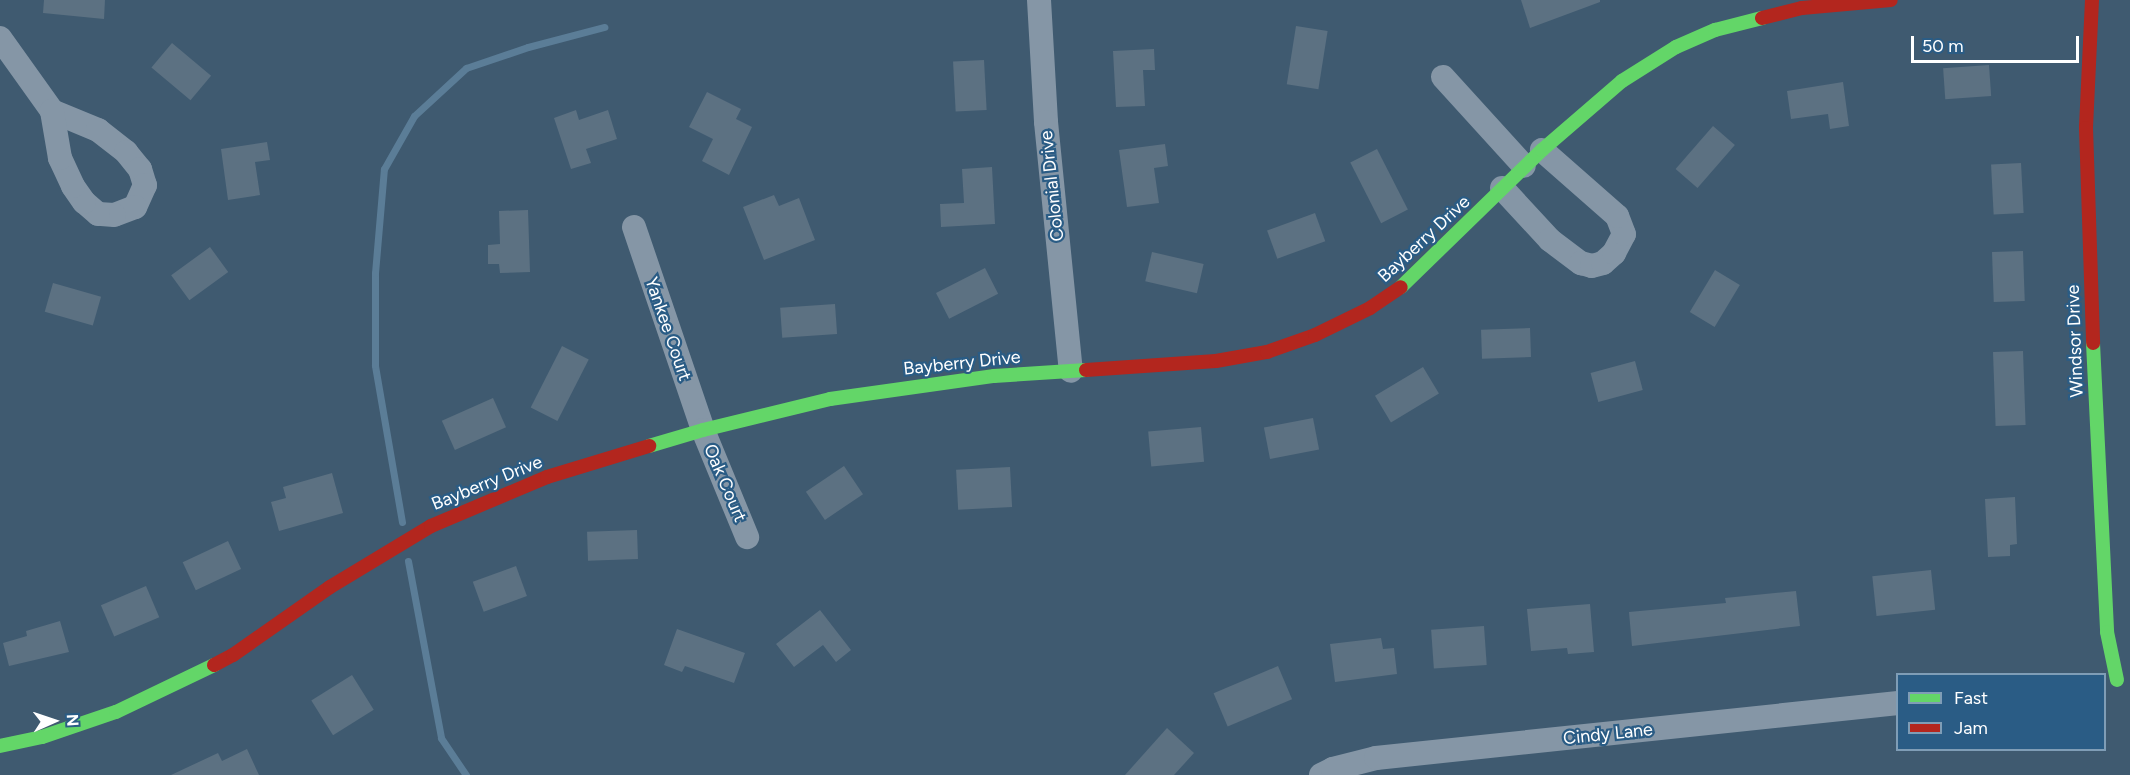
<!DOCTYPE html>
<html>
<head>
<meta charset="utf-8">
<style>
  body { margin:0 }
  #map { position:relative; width:2130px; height:775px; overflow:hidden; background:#3f5a70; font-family:Figtree,sans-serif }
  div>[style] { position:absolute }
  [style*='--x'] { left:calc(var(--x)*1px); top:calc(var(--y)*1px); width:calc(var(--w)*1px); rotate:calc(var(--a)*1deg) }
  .stream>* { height:7px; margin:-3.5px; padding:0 3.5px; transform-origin:3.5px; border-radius:3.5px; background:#5b7d97 }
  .building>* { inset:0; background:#5c7182; transform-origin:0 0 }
  .street>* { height:24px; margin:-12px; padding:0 12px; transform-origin:12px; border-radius:12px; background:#8596a6 }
  .fast>* { height:14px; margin:-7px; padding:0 7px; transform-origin:7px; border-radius:7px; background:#63d668 }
  .jam>* { height:14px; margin:-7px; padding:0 7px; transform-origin:7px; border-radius:7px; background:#b3261e }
  span { translate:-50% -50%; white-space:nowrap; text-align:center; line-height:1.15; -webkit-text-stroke:4.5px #2a5c85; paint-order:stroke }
  .street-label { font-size:18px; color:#fff }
  .legend { position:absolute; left:1896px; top:673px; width:210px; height:78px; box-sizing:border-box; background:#2a5c85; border:2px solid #7f9db6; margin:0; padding:8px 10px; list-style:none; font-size:18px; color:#fff }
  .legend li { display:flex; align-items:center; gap:12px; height:30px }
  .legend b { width:30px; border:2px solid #7f9db6 }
  .north { position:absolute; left:24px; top:691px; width:60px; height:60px; -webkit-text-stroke:4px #2a5c85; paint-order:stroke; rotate:87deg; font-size:16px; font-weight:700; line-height:24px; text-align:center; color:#fff }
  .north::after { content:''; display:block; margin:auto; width:21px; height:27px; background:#fff; clip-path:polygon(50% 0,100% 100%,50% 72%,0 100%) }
  .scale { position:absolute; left:1911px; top:36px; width:168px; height:27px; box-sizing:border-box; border:3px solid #fff; border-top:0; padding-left:8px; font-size:18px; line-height:21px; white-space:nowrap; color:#fff; -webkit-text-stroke:4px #2a5c85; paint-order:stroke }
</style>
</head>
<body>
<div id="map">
  <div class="stream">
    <i style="--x:402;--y:522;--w:159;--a:-99.8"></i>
    <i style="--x:375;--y:365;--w:92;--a:-90"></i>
    <i style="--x:375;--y:273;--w:104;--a:-85.1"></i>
    <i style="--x:384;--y:169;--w:61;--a:-60.5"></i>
    <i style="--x:414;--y:116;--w:71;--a:-42.7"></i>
    <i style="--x:466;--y:68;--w:65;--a:-18.7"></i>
    <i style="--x:528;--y:47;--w:79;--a:-14.7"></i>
    <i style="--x:408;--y:561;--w:180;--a:79.4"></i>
    <i style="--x:441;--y:738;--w:45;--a:56"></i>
  </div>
  <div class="building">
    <i style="clip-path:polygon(44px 0,105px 0,104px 19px,43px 13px)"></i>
    <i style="clip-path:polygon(1521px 0,1600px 0,1600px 2px,1530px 28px)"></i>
    <i style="left:1296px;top:26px;width:32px;height:59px;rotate:9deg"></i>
    <i style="left:172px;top:43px;width:51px;height:32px;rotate:40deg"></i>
    <i style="clip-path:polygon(1154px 49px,1155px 70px,1143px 70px,1145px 106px,1116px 107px,1113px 51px)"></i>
    <i style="left:984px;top:60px;width:50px;height:31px;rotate:87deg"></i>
    <i style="left:1989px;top:65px;width:31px;height:46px;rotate:86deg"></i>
    <i style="clip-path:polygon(1843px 82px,1849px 126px,1830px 129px,1828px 114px,1791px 119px,1787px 91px)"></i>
    <i style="clip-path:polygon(707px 92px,741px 109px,736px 119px,752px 127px,729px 175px,702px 161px,713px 139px,689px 127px)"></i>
    <i style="clip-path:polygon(576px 110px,579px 120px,608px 110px,617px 139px,586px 149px,591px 163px,571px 169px,554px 118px)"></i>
    <i style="left:1713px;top:126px;width:29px;height:57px;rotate:41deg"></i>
    <i style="clip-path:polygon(267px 142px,270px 160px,255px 162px,260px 195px,228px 200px,221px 149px)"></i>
    <i style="clip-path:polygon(1165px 144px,1168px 166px,1154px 168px,1159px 203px,1127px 207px,1119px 150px)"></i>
    <i style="left:1377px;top:149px;width:68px;height:30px;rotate:63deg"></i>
    <i style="left:2021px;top:163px;width:50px;height:30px;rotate:87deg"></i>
    <i style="clip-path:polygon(992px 167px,995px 224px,941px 227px,940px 204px,964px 203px,962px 169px)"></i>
    <i style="clip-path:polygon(774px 195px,779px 206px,799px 198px,815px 240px,764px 260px,743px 207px)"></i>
    <i style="clip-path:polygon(528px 210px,530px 272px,500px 273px,499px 264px,488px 264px,488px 245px,500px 244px,499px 211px)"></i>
    <i style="left:1315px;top:213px;width:30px;height:51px;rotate:70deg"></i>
    <i style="left:210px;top:247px;width:31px;height:48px;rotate:54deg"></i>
    <i style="left:2023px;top:251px;width:50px;height:31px;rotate:88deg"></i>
    <i style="left:1152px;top:252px;width:53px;height:30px;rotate:13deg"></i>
    <i style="left:985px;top:268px;width:29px;height:55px;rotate:63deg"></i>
    <i style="left:1715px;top:270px;width:29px;height:49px;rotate:31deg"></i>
    <i style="left:53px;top:283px;width:50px;height:30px;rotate:16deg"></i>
    <i style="left:835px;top:304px;width:30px;height:55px;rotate:86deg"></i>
    <i style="left:1530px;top:328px;width:29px;height:49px;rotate:88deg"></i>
    <i style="left:562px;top:346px;width:30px;height:69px;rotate:27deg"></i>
    <i style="left:2023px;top:351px;width:74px;height:30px;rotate:88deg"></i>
    <i style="left:1635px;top:361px;width:30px;height:46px;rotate:75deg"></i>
    <i style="left:1423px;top:367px;width:31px;height:56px;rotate:59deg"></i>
    <i style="left:493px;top:398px;width:32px;height:56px;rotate:66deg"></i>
    <i style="left:1313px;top:418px;width:32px;height:50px;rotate:79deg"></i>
    <i style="left:1201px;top:427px;width:35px;height:53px;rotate:85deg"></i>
    <i style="left:844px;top:466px;width:34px;height:46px;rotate:56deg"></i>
    <i style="left:1010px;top:467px;width:40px;height:54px;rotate:87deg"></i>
    <i style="clip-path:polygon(332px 473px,343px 513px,279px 531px,271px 502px,286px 498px,283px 487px)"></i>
    <i style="clip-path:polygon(2015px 497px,2017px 544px,2010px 545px,2010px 556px,1988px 557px,1985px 499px)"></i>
    <i style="left:637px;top:530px;width:29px;height:50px;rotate:88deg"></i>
    <i style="left:228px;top:541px;width:31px;height:50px;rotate:65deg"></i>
    <i style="left:516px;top:566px;width:32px;height:46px;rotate:70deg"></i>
    <i style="left:1931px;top:570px;width:40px;height:59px;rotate:84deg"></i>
    <i style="left:146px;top:586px;width:34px;height:49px;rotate:67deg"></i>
    <i style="clip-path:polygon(1796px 591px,1800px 626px,1632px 646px,1629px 612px,1726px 603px,1725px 598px)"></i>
    <i style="clip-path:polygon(1590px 604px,1594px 652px,1568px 654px,1567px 648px,1531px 651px,1527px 609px)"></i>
    <i style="clip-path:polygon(820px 610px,851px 650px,836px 662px,823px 645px,794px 667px,776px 644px)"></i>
    <i style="clip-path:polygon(60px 621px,69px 652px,9px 666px,3px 643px,27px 636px,26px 631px)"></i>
    <i style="left:1484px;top:626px;width:39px;height:53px;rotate:86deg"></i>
    <i style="clip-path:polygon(677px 629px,745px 653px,734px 683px,685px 666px,682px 672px,664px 665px)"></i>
    <i style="clip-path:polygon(1381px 638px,1383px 649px,1394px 648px,1397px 674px,1335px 682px,1330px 644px)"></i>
    <i style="left:1278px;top:666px;width:36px;height:70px;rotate:67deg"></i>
    <i style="left:352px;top:675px;width:41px;height:48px;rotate:58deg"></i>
    <i style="clip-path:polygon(1167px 728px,1194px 753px,1174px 775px,1125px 775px)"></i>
    <i style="clip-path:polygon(247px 749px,259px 775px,171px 775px,218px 753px,222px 761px)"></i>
  </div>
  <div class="street">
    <i style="--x:1039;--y:0;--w:122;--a:86.7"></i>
    <i style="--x:1046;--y:122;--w:250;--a:84.3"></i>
    <i style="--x:0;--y:38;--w:90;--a:54.5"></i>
    <i style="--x:1443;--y:77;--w:120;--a:47.7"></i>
    <i style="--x:52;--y:111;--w:50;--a:22.4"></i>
    <i style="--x:98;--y:130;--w:36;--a:38"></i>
    <i style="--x:126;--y:152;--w:22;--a:51"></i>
    <i style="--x:140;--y:169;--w:17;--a:73"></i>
    <i style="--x:145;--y:185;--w:24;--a:114"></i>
    <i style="--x:135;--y:207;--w:22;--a:159"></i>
    <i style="--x:114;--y:215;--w:16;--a:-176"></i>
    <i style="--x:98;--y:214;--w:18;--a:-139"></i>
    <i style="--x:84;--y:202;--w:19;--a:-125"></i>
    <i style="--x:73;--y:186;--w:31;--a:-115"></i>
    <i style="--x:60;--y:158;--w:48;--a:-99.7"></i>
    <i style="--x:1502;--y:188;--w:71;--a:47.3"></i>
    <i style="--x:1550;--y:240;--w:39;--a:37"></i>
    <i style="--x:1581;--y:263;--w:11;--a:15"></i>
    <i style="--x:1592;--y:266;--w:11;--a:-15"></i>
    <i style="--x:1603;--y:263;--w:15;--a:-42"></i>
    <i style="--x:1614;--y:253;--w:21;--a:-62"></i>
    <i style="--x:1624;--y:234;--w:19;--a:-111"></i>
    <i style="--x:1617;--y:216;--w:100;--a:-138.7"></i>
    <i style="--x:634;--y:227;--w:214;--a:71.2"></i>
    <i style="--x:703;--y:430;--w:116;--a:67.6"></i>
    <i style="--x:1321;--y:775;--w:13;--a:-27"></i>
    <i style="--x:1333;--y:769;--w:44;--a:-14.3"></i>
    <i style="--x:1376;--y:758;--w:525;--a:-6.01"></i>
  </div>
  <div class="fast">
    <i style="--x:1401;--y:287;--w:197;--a:-44.2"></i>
    <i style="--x:1542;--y:150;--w:106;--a:-40.8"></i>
    <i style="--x:1622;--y:81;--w:64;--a:-32.2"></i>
    <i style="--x:1676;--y:47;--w:43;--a:-23.6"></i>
    <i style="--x:1715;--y:30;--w:49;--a:-14.3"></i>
    <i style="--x:2093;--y:343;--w:289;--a:87.2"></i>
    <i style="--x:2107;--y:632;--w:49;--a:78.2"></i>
    <i style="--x:649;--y:446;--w:56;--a:-16.5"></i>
    <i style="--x:703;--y:430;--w:131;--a:-13.7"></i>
    <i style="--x:830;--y:399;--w:166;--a:-8"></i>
    <i style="--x:994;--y:376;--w:92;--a:-3.7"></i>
    <i style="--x:0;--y:746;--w:43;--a:-12.1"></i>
    <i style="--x:42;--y:737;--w:78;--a:-18.7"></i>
    <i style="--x:116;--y:712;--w:109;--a:-25.6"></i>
  </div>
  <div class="jam">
    <i style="--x:2092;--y:0;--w:128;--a:92.7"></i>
    <i style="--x:2086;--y:128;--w:215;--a:88.1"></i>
    <i style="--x:1762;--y:18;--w:41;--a:-14"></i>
    <i style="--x:1802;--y:8;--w:89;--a:-5.1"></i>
    <i style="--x:1086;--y:370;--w:130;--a:-4"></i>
    <i style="--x:1216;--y:361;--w:52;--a:-10"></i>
    <i style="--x:1267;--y:352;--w:51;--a:-19.5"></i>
    <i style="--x:1315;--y:335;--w:61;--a:-26.1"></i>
    <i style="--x:1370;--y:308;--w:37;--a:-34"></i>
    <i style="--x:214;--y:665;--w:21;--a:-28"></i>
    <i style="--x:233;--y:655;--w:118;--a:-35"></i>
    <i style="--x:330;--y:587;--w:118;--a:-31.1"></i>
    <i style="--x:431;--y:526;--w:126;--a:-22.9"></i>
    <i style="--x:547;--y:477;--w:107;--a:-16.9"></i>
  </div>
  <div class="street-label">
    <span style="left:1052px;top:186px;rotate:-96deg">Colonial Drive</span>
    <span style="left:1424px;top:239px;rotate:-43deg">Bayberry Drive</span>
    <span style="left:668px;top:329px;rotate:71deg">Yankee Court</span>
    <span style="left:2075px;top:341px;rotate:-92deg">Windsor Drive</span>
    <span style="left:962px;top:363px;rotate:-6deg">Bayberry Drive</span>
    <span style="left:487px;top:483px;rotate:-22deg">Bayberry Drive</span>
    <span style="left:725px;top:483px;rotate:67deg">Oak Court</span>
    <span style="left:1608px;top:734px;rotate:-6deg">Cindy Lane</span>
  </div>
  <ul class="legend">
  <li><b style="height:8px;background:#63d668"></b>Fast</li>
  <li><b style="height:8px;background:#b3261e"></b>Jam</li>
  </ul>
  <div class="north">N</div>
  <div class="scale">50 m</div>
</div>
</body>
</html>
